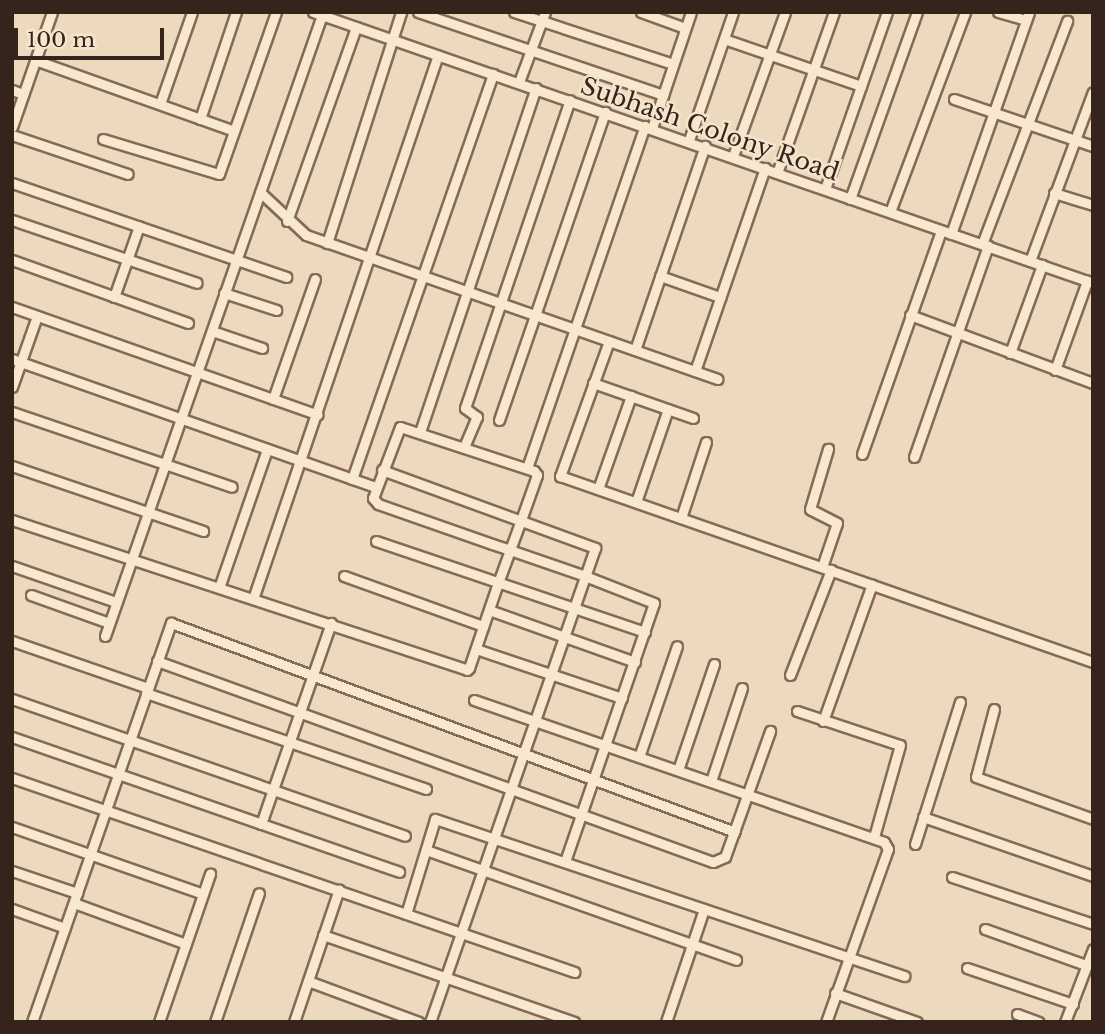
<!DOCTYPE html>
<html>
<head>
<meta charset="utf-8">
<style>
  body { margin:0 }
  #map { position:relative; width:1105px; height:1034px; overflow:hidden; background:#edd9bd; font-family:"Libre Baskerville",serif }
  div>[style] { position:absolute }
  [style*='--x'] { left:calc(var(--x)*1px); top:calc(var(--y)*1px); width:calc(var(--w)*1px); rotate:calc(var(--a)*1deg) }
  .roads { filter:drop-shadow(2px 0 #856a57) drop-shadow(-2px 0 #856a57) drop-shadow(0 2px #856a57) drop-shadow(0 -2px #856a57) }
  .minor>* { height:9px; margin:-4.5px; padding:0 4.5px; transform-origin:4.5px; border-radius:4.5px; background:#f8e8d0 }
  span { translate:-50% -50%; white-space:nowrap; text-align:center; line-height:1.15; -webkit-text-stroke:5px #f5e5cd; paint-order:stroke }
  .street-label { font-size:24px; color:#34241b }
  .frame { position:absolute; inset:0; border:14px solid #34241b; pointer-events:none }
  .scale { position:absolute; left:14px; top:28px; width:150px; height:32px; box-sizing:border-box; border:4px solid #34241b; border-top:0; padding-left:9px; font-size:21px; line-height:24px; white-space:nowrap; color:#34241b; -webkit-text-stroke:5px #f5e5cd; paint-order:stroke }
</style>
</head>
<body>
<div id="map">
  <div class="roads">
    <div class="minor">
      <i style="--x:313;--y:12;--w:826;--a:19.16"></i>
      <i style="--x:418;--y:12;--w:259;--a:18.7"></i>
      <i style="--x:514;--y:12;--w:167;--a:18.1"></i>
      <i style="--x:641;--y:12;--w:47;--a:20"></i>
      <i style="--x:998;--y:12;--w:29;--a:16"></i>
      <i style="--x:724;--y:39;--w:145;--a:18.9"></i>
      <i style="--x:35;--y:60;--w:211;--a:19.6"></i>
      <i style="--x:519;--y:82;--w:75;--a:-69.6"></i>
      <i style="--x:12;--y:90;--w:12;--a:20"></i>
      <i style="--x:954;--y:99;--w:147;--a:18.7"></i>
      <i style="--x:160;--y:104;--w:97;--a:-70.8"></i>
      <i style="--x:200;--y:119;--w:113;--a:-71.4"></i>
      <i style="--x:12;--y:127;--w:122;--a:-70.8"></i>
      <i style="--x:652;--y:128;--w:122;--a:-71.4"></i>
      <i style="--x:12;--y:135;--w:122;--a:18.6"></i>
      <i style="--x:103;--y:139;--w:121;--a:16.8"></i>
      <i style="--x:219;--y:174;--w:172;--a:-70.6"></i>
      <i style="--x:689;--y:140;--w:135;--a:-71"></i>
      <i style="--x:733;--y:156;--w:153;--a:-70.1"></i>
      <i style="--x:777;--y:173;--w:171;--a:-70.5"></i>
      <i style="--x:12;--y:183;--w:290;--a:18.9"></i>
      <i style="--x:825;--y:189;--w:188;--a:-70.7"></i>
      <i style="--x:260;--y:192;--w:63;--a:43.1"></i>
      <i style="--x:306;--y:235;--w:436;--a:19.3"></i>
      <i style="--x:1054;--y:193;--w:41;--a:17.1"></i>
      <i style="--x:850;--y:199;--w:199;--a:-70.3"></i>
      <i style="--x:890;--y:212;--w:214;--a:-69.4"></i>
      <i style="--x:12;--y:220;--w:195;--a:18.8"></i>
      <i style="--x:287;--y:221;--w:206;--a:-70.4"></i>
      <i style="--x:951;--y:234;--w:235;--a:-70.6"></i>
      <i style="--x:327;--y:243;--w:243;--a:-72.2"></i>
      <i style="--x:982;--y:244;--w:239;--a:-69.1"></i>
      <i style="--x:12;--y:260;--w:187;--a:19.7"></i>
      <i style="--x:1030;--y:261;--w:180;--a:-69.6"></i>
      <i style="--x:660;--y:276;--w:64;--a:19.3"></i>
      <i style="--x:224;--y:293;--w:55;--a:18.1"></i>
      <i style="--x:114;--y:297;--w:75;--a:-70.6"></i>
      <i style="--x:12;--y:307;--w:324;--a:19.4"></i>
      <i style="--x:910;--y:315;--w:195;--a:20.4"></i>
      <i style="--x:212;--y:331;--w:53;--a:18.8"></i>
      <i style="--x:609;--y:341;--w:144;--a:109.9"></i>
      <i style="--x:560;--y:476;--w:565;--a:19.24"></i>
      <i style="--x:635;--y:350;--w:216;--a:-71.1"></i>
      <i style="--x:1010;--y:353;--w:94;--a:-70"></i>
      <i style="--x:12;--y:359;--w:386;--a:19.4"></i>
      <i style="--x:1055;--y:370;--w:95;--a:-70.2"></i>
      <i style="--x:695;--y:371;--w:215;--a:-71"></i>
      <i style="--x:593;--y:383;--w:106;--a:19.3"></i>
      <i style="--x:12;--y:387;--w:75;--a:-70.6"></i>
      <i style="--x:273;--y:399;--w:127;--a:-70.7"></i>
      <i style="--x:12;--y:412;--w:232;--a:18.8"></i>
      <i style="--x:499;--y:420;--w:326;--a:-71"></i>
      <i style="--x:420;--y:432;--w:363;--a:-71.4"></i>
      <i style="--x:464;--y:447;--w:33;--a:-67"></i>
      <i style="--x:477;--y:417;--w:15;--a:-143"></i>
      <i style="--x:465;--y:408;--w:325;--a:-71.2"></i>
      <i style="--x:862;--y:454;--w:237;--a:-70.5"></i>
      <i style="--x:914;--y:457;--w:224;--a:-70.7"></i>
      <i style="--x:12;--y:466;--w:202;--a:18.8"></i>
      <i style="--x:527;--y:468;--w:362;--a:-71"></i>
      <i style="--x:382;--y:470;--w:227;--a:20.1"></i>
      <i style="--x:595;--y:548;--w:502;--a:109.19"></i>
      <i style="--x:352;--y:479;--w:429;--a:-70.8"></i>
      <i style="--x:598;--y:489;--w:99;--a:-70.5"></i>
      <i style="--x:636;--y:502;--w:98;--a:-71"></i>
      <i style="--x:681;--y:518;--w:80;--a:-71.8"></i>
      <i style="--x:12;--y:520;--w:479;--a:18.2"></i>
      <i style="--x:467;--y:670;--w:3;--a:-45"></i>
      <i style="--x:469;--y:668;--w:90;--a:-71.2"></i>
      <i style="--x:498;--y:583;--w:35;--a:-70"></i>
      <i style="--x:510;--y:550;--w:32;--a:-70"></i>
      <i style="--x:521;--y:520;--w:48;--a:-70.4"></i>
      <i style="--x:537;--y:475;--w:5;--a:-127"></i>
      <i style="--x:534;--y:471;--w:141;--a:-161.8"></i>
      <i style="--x:400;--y:427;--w:76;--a:110.8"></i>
      <i style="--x:373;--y:498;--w:8;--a:50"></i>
      <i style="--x:378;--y:504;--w:121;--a:19.3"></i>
      <i style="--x:492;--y:544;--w:19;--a:18"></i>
      <i style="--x:510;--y:550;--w:79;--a:19.1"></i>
      <i style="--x:585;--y:576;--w:74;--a:21.4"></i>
      <i style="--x:654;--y:603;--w:274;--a:109"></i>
      <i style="--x:376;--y:541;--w:284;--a:18.7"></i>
      <i style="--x:12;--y:566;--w:110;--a:19.1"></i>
      <i style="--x:822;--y:567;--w:46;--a:-71.2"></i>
      <i style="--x:837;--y:523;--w:30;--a:-153"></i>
      <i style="--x:810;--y:509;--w:63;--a:-73.3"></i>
      <i style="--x:344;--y:576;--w:148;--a:19.8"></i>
      <i style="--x:220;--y:585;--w:144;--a:-70.9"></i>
      <i style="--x:31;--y:595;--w:83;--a:19.7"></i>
      <i style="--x:254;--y:596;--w:571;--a:-71.22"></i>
      <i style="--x:489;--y:610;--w:155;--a:19.6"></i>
      <i style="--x:105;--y:636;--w:661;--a:-70.74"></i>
      <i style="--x:12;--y:641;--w:144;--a:19.1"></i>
      <i style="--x:476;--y:649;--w:154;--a:18.6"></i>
      <i style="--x:157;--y:661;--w:591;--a:19.88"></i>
      <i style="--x:713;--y:862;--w:13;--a:-23"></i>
      <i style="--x:725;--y:857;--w:134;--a:-70.3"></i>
      <i style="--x:790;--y:675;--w:113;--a:-68.7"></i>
      <i style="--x:146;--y:693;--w:296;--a:18.9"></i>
      <i style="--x:12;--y:699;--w:416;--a:19.2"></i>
      <i style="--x:474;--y:700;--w:434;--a:19.1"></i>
      <i style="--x:884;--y:842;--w:8;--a:60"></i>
      <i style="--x:888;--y:849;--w:184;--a:109.7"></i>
      <i style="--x:994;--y:709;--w:70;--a:104.8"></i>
      <i style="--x:976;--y:777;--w:124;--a:19.7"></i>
      <i style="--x:797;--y:711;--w:108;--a:18.3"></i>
      <i style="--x:900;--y:745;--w:96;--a:105.8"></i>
      <i style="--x:823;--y:721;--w:145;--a:-70.3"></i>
      <i style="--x:12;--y:737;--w:410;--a:19.2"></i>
      <i style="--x:639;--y:757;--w:117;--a:-71.1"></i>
      <i style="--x:678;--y:770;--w:112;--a:-71.2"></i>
      <i style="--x:12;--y:778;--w:595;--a:19.04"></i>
      <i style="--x:711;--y:781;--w:98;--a:-71.6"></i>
      <i style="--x:923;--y:817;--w:180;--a:19.1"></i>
      <i style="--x:261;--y:824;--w:213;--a:-70.8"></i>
      <i style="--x:12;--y:827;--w:202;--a:19.3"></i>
      <i style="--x:915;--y:844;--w:149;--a:-72.4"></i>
      <i style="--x:426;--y:850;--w:329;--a:19.5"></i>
      <i style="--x:12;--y:871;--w:69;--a:18.7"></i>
      <i style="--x:952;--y:877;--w:149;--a:18.4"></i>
      <i style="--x:74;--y:903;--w:119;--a:20.1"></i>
      <i style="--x:12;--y:909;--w:56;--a:19.7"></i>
      <i style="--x:406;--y:914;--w:99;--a:-73"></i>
      <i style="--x:435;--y:819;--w:495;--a:18.5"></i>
      <i style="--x:985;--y:929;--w:107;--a:19.6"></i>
      <i style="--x:323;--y:935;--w:266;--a:19.1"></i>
      <i style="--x:967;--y:968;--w:112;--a:18.8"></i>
      <i style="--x:308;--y:981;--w:118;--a:20.3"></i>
      <i style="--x:835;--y:993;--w:87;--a:19.5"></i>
      <i style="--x:1017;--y:1014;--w:23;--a:20"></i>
      <i style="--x:32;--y:1022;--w:423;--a:-70.8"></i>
      <i style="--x:171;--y:623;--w:601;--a:20.33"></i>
      <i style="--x:159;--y:1022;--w:157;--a:-71"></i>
      <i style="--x:215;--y:1022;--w:136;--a:-71.2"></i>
      <i style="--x:294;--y:1022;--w:140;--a:-71.3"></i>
      <i style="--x:666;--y:1022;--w:119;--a:-71.4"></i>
      <i style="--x:1065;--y:1022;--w:78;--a:-69"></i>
    </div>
  </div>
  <div class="street-label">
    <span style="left:710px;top:129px;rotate:19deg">Subhash Colony Road</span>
  </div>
  <div class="frame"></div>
  <div class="scale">100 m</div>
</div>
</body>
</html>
